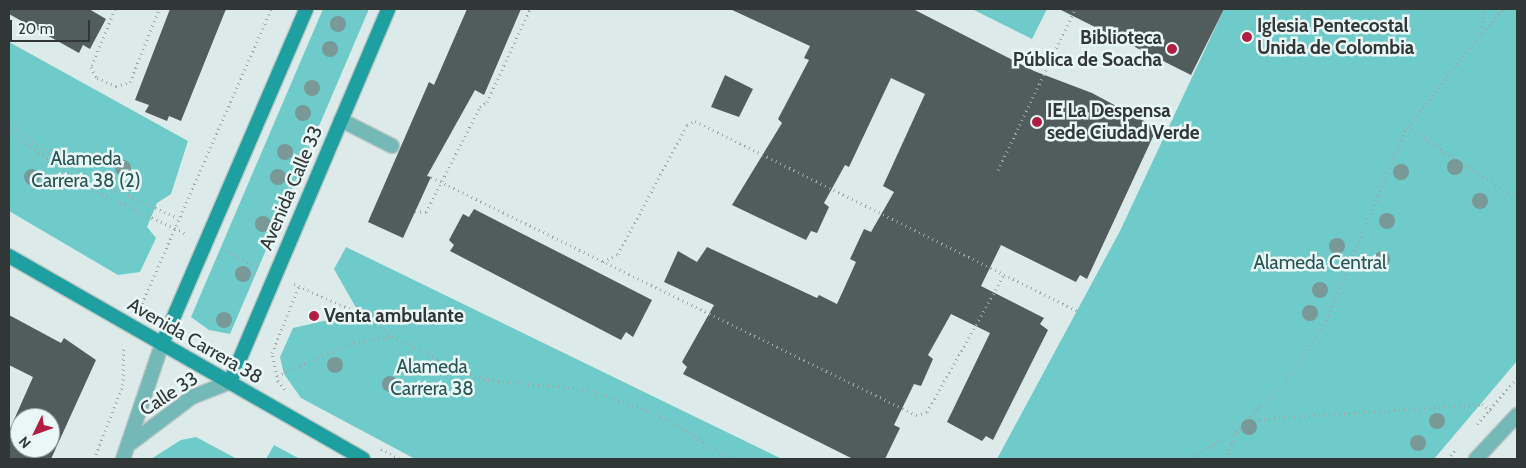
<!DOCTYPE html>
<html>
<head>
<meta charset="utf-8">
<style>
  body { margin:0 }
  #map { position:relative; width:1526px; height:468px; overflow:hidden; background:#dceaea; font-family:Cabin,sans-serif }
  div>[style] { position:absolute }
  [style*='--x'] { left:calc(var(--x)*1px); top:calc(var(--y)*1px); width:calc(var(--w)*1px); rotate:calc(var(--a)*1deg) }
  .green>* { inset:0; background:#6ecbc9 }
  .building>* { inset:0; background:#515d5c }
  .path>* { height:3px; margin-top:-1.5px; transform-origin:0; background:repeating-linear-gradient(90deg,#9ea8a8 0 1px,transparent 0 5px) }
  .roads { filter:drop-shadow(1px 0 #bac6c6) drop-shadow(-1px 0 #bac6c6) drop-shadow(0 1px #bac6c6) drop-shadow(0 -1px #bac6c6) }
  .service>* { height:14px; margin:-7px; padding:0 7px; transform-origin:7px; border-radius:7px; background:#74b8b7 }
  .minor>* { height:14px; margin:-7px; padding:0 7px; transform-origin:7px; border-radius:7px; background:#74b8b7 }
  .tertiary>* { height:14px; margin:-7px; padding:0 7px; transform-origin:7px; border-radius:7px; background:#74b8b7 }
  .secondary>* { height:14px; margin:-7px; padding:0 7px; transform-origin:7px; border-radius:7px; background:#1da09f }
  .trees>* { width:16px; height:16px; margin:-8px; border-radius:50%; background:#799898 }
  .dots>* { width:14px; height:14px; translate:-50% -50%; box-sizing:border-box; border:2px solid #e9f7f7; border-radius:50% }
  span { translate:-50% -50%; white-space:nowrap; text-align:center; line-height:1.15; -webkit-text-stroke:5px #e9f7f7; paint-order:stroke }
  .poi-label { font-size:19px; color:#313636; font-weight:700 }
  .left { translate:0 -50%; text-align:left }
  .right { translate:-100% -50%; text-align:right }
  .park-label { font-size:19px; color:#285554 }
  .street-label { font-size:19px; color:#313636 }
  .frame { position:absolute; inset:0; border:10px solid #313636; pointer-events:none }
  .north { position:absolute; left:10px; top:408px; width:50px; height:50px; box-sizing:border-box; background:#e9f7f7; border:1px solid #9faaaa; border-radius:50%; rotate:228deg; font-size:14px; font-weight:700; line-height:20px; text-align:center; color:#313636 }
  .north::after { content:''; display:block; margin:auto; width:18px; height:22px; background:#b11e42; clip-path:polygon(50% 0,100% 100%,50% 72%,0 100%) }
  .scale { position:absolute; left:10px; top:20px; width:80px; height:22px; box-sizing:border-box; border:2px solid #313636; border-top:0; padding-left:6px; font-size:15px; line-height:18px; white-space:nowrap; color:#313636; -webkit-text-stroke:4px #e9f7f7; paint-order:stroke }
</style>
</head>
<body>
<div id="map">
  <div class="green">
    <i style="clip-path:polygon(323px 9px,369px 9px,230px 334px,209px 330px,191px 317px)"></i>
    <i style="clip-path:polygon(972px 9px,1047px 9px,1032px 39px)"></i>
    <i style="clip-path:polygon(1224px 9px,1517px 9px,1517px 361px,1434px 459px,997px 459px,1120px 231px)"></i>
    <i style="clip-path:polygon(9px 42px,188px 141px,171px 194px,157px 203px,147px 227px,156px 238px,140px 272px,118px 275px,9px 211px)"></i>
    <i style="clip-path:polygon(346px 247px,782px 459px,415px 459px,301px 398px,284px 374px,280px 357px,293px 328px,359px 313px,334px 269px)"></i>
    <i style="clip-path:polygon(196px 437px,237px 459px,151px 459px,181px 440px)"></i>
    <i style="clip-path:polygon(274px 445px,300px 459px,266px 459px)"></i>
  </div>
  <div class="building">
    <i style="clip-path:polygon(9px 9px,89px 9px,106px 19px,90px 49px,83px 45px,79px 53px,9px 14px)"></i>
    <i style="clip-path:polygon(170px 9px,226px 9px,181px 121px,169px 116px,167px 121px,145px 112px,149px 105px,135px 100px)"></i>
    <i style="clip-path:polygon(467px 9px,521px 9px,484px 95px,475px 90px,427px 176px,431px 177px,403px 238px,368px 222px,429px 82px,434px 85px)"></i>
    <i style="clip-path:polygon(730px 9px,913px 9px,1034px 71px,1092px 93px,1157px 128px,1087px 279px,1080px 275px,1076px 282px,1001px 245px,981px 286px,1044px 318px,1040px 324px,1048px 330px,993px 440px,986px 436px,982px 441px,947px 422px,990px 333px,951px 314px,928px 355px,933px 359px,921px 386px,914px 384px,894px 425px,900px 428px,885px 459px,853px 459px,683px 374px,687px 367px,682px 362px,714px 305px,664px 282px,678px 251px,697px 262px,707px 247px,817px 298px,819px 295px,837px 304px,856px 262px,850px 259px,864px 229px,871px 232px,894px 192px,883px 186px,925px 94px,891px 78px,849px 167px,845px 165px,824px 203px,829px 207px,817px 233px,811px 231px,806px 240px,732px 205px,782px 123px,778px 119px,809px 60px,804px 58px,810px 46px)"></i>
    <i style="clip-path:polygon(1059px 9px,1224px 9px,1191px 75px)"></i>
    <i style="clip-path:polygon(725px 75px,753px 89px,739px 117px,711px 107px)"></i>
    <i style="clip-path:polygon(474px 209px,652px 300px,633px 337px,626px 332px,621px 340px,450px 251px,454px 245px,449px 240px,463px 214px,469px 217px)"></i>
    <i style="clip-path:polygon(evenodd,9px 315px,61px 343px,64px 338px,96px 360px,51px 459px,9px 459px,9px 431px,33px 377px,9px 365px,9px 315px,20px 418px,50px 418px,50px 448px,20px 448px,20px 418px)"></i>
  </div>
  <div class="path">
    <i style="--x:115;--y:9;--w:63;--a:112.5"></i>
    <i style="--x:91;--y:67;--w:13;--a:61"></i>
    <i style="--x:97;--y:78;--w:21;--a:23"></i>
    <i style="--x:116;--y:86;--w:15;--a:-16"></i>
    <i style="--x:130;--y:82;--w:79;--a:-68.3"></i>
    <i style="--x:1479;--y:37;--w:37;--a:-49"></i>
    <i style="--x:9;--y:122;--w:44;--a:37.6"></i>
    <i style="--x:44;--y:149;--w:71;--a:30.5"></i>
    <i style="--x:105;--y:185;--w:80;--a:24.3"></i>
    <i style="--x:1407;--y:127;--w:131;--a:33.2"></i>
    <i style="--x:9;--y:133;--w:111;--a:33.3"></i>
    <i style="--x:102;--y:194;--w:94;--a:25.2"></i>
    <i style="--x:998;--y:170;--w:178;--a:-64.4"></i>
    <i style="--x:431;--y:177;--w:540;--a:26.14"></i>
    <i style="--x:916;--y:415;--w:11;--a:-15"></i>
    <i style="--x:927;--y:412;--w:157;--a:-60.7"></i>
    <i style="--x:415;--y:211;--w:11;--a:5"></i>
    <i style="--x:426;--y:212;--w:118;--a:-62.8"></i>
    <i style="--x:480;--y:107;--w:9;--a:-36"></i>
    <i style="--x:487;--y:102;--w:102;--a:-65.2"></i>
    <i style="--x:225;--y:250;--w:36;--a:28"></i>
    <i style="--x:603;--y:262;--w:17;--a:-28"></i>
    <i style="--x:618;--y:254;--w:146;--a:-61.9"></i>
    <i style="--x:687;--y:125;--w:9;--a:-27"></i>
    <i style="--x:695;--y:121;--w:427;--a:26.4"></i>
    <i style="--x:294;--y:284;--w:71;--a:24"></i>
    <i style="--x:359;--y:313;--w:40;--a:34.9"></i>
    <i style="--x:392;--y:336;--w:82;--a:26.9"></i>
    <i style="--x:465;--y:373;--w:24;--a:17"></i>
    <i style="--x:488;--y:380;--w:89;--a:5.1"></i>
    <i style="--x:577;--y:388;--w:33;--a:14"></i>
    <i style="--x:609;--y:396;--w:65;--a:21.8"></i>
    <i style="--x:669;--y:420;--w:72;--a:32.6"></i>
    <i style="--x:140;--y:308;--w:326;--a:-66.3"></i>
    <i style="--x:277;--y:376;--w:79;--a:-24"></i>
    <i style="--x:349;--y:344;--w:44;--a:-10.5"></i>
    <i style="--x:285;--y:389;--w:11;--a:-131"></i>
    <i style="--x:278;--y:381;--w:29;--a:-102"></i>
    <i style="--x:272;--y:353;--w:72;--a:-68.1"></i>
    <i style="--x:1477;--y:424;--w:61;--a:-49"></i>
    <i style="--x:381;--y:449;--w:22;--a:27"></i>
    <i style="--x:94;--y:459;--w:79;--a:-68.6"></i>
    <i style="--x:123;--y:385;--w:39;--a:-89"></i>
    <i style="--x:1188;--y:459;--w:81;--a:-29.4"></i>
    <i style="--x:1259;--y:419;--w:224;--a:-3.8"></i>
    <i style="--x:1482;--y:404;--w:15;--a:37"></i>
    <i style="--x:1226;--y:459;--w:30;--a:-70"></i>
    <i style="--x:1236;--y:431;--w:74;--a:-45"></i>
    <i style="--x:1288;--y:379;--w:65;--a:-56.3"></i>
    <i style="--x:1324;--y:325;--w:215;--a:-67.3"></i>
    <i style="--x:1407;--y:127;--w:115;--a:-51.3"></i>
    <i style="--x:1479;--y:37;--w:29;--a:-78"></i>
    <i style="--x:1447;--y:459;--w:15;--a:-48"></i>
  </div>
  <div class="roads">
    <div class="service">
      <i style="--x:341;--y:120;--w:57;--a:27"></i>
    </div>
    <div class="minor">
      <i style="--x:131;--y:443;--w:76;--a:-37"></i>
      <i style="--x:192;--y:397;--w:41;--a:-21.5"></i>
      <i style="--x:123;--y:459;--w:121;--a:-71.3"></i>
    </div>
    <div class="tertiary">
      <i style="--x:1476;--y:459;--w:60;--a:-47"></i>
    </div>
    <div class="secondary">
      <i style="--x:9;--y:256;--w:408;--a:29.8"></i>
      <i style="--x:162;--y:344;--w:365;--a:-66.7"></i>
      <i style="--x:230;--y:382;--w:405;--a:-67"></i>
    </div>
  </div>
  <div class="trees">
    <i style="left:338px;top:24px"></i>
    <i style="left:330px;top:49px"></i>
    <i style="left:312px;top:88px"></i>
    <i style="left:303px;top:113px"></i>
    <i style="left:285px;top:152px"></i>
    <i style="left:1455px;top:167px"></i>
    <i style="left:123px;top:168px"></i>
    <i style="left:1401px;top:172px"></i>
    <i style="left:32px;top:177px"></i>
    <i style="left:278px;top:177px"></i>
    <i style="left:1480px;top:201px"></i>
    <i style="left:1387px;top:221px"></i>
    <i style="left:263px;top:224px"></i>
    <i style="left:1337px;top:246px"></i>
    <i style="left:1382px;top:259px"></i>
    <i style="left:243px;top:274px"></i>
    <i style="left:1320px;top:290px"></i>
    <i style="left:1310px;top:313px"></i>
    <i style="left:224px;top:320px"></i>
    <i style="left:335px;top:365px"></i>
    <i style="left:390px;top:384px"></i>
    <i style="left:1437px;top:421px"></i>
    <i style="left:1249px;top:427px"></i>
    <i style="left:1418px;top:443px"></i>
  </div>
  <div class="dots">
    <i style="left:1247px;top:37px;background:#b11e42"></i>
    <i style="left:1172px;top:49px;background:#b11e42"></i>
    <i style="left:1037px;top:122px;background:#b11e42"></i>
    <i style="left:314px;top:316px;background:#b11e42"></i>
  </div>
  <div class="poi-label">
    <span class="left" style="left:1257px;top:37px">Iglesia Pentecostal<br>Unida de Colombia</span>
    <span class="right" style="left:1162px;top:49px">Biblioteca<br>Pública de Soacha</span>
    <span class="left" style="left:1047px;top:122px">IE La Despensa<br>sede Ciudad Verde</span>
    <span class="left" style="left:324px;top:316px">Venta ambulante</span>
  </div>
  <div class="park-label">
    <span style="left:86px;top:170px">Alameda<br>Carrera 38 (2)</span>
    <span style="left:1320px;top:263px">Alameda Central</span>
    <span style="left:432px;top:378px">Alameda<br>Carrera 38</span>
  </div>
  <div class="street-label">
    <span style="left:291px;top:188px;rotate:-67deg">Avenida Calle 33</span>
    <span style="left:195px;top:341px;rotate:30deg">Avenida Carrera 38</span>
    <span style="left:169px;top:394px;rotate:-33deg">Calle 33</span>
  </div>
  <div class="frame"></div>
  <div class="north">N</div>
  <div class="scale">20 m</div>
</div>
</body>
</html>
